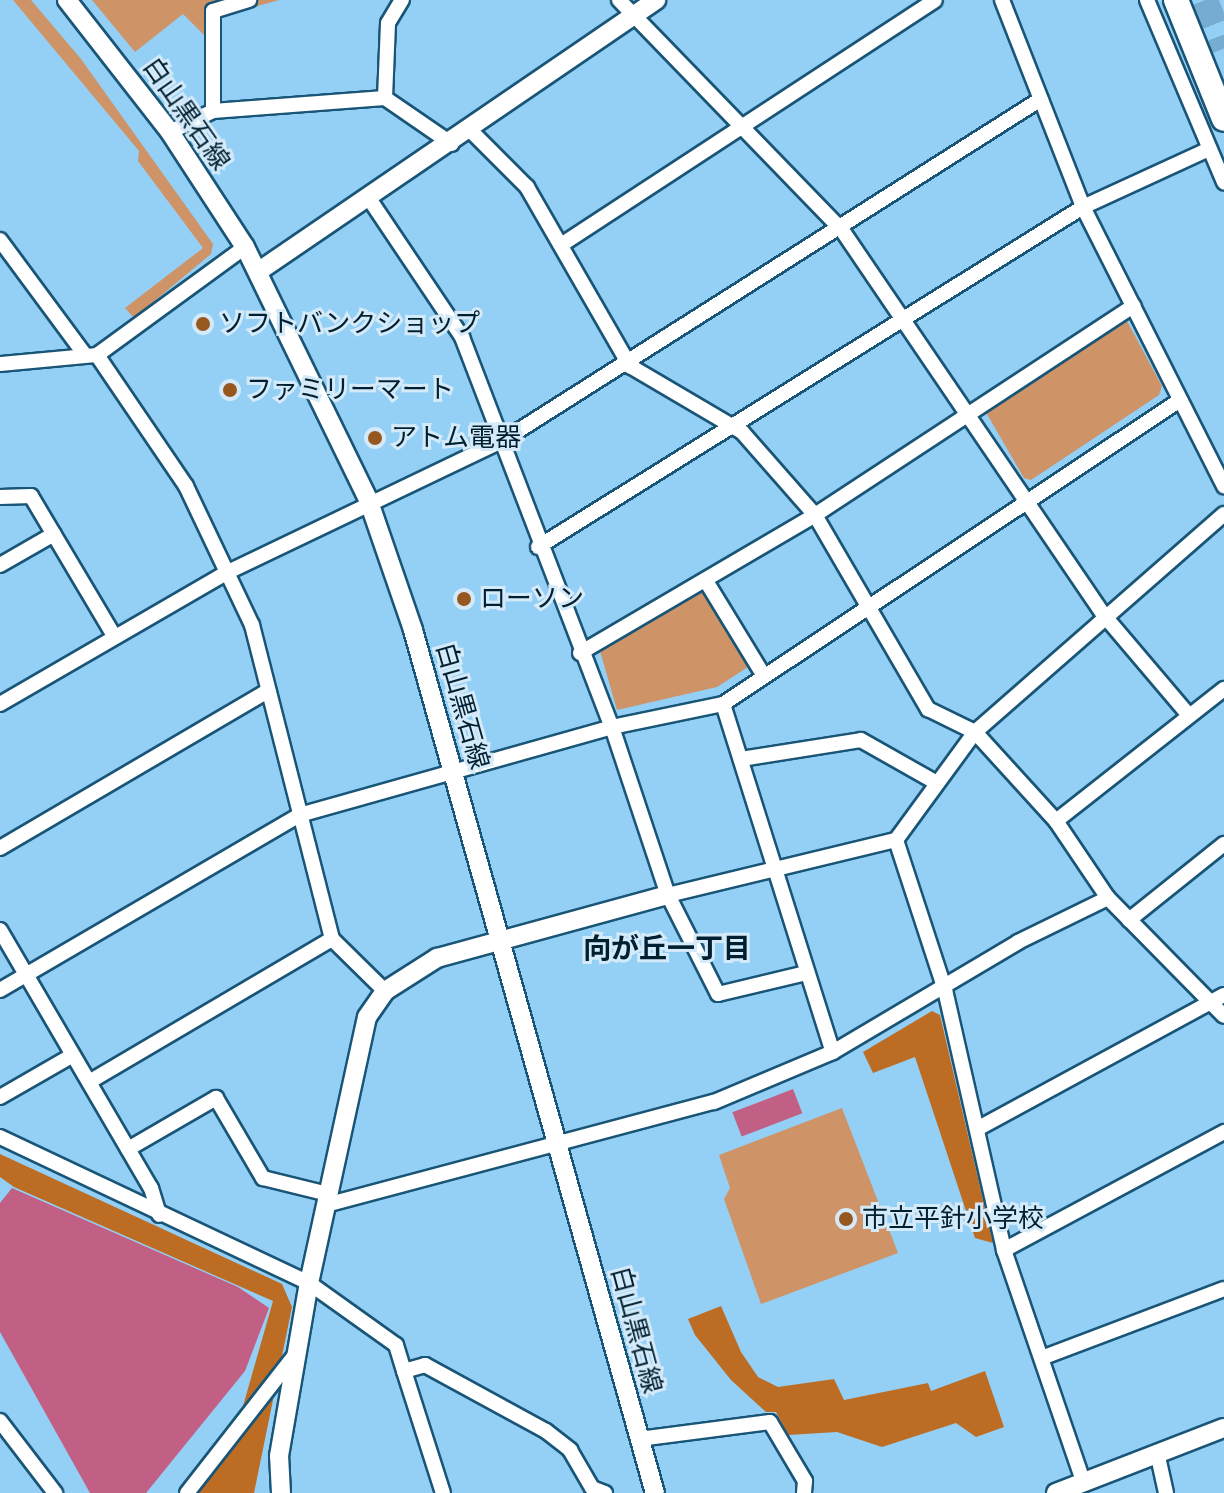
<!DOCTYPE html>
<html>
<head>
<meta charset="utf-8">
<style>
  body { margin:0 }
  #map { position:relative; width:1224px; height:1493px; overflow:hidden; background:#94cff6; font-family:"Varela Round","Noto Sans JP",sans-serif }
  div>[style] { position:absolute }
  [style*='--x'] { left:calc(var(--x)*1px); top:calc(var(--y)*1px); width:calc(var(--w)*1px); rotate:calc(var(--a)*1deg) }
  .green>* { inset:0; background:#ce9468 }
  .forest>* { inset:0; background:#bd6d23 }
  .water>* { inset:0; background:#c25f84; transform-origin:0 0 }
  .motorway-tunnel>* { height:26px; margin-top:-13px; transform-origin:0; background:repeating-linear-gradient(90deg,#76accf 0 26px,transparent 0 39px) }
  .roads { filter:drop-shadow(2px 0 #195576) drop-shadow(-2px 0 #195576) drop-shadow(0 2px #195576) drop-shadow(0 -2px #195576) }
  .minor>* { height:14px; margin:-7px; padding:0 7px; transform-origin:7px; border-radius:7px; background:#fff }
  .tertiary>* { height:18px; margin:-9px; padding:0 9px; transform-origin:9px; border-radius:9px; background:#fff }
  .trunk>* { height:24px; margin:-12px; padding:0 12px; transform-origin:12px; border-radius:12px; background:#fff }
  .dots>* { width:22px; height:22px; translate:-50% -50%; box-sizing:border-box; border:4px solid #d5eaf9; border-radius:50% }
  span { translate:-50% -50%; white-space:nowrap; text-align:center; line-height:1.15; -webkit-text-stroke:6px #d5eaf9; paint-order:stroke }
  .street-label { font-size:26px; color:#002032 }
  .poi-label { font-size:26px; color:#002032 }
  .left { translate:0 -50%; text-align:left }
  .neighbourhood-label { font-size:28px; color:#002032; font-weight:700 }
</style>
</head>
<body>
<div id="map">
  <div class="green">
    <i style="clip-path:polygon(13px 0,31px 0,81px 59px,213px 244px,211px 254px,134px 318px,125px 308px,203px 248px,138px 161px,139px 151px)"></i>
    <i style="clip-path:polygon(92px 0,279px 0,207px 20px,207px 38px,183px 14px,135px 52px)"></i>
    <i style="clip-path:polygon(1120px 319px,1127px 321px,1162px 386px,1159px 395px,1031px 480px,1024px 478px,984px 409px)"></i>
    <i style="clip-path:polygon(700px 590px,709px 593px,748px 667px,717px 687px,617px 710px,600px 651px)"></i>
    <i style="clip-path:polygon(842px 1108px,898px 1253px,761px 1304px,724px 1199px,730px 1188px,719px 1155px)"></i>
  </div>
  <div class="forest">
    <i style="clip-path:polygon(932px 1011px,940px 1015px,993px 1243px,975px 1238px,915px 1057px,873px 1073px,863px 1052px)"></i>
    <i style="clip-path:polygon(0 1154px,282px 1284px,292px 1307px,254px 1493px,192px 1493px,231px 1448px,273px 1301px,14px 1187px,0 1177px)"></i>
    <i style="clip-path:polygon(721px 1306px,741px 1352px,758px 1377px,778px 1387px,834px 1379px,844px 1400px,928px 1383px,931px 1391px,985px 1371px,1004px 1427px,976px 1437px,956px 1423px,882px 1447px,837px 1432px,788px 1435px,776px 1412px,766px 1412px,731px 1380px,695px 1335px,688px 1319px)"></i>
  </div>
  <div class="water">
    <i style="left:793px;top:1089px;width:26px;height:65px;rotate:69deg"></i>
    <i style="clip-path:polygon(12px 1188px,238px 1287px,269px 1308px,245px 1371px,146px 1493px,90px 1493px,0 1332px,0 1203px)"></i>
  </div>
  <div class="motorway-tunnel">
    <i style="--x:1205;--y:0;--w:52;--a:68.4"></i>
  </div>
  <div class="roads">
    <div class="minor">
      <i style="--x:619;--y:0;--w:320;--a:45.9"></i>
      <i style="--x:842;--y:230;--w:464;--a:55.8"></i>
      <i style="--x:1103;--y:614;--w:128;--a:49.7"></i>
      <i style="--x:1002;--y:0;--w:222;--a:68.6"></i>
      <i style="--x:1083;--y:207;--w:313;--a:63.2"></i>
      <i style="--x:1147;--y:0;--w:198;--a:67.1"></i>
      <i style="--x:385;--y:98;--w:75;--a:-87.7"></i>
      <i style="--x:388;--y:23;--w:27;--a:-59"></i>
      <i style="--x:213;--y:111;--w:100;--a:-90"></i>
      <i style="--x:213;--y:11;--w:38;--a:-17"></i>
      <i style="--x:170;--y:132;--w:48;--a:-26"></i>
      <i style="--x:213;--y:111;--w:172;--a:-4.3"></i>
      <i style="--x:385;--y:98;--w:81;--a:34.5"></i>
      <i style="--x:472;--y:132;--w:78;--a:45"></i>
      <i style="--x:527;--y:187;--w:207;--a:60.1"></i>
      <i style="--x:630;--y:366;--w:130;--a:30.5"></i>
      <i style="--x:742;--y:432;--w:111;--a:48.7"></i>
      <i style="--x:815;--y:515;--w:225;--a:59.8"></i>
      <i style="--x:928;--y:709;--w:52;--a:26.1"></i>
      <i style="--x:975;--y:732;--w:120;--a:47.7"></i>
      <i style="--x:1056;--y:821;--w:93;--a:56"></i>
      <i style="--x:1108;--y:898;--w:165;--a:45.5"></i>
      <i style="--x:368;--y:197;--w:169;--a:56.1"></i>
      <i style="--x:462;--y:337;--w:418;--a:69"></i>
      <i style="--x:612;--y:727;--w:177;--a:71.6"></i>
      <i style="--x:668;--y:895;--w:111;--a:63.2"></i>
      <i style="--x:718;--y:994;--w:90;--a:-13.4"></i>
      <i style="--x:0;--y:240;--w:143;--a:53.5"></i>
      <i style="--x:564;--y:243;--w:443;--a:-33.2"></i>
      <i style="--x:97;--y:355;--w:158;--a:55.8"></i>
      <i style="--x:186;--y:486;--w:154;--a:64.6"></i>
      <i style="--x:252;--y:625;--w:324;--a:75.7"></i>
      <i style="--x:332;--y:939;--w:74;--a:44.5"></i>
      <i style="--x:0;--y:364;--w:97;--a:-5.3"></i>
      <i style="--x:97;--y:355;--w:183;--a:-36.1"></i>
      <i style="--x:0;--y:497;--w:31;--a:-2"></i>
      <i style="--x:31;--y:496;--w:163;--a:59.3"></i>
      <i style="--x:538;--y:547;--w:642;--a:-31.96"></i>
      <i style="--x:1083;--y:207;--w:139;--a:-24.7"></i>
      <i style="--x:0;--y:565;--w:62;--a:-29.9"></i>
      <i style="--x:706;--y:581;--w:111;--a:58.6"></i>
      <i style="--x:580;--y:653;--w:273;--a:-30.4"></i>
      <i style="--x:815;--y:515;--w:381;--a:-33.3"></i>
      <i style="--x:0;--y:704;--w:263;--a:-30.1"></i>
      <i style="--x:228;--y:572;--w:304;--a:-25.6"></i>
      <i style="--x:502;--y:441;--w:638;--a:-32.4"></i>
      <i style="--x:723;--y:704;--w:365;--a:72.5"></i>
      <i style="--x:741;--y:759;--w:121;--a:-9"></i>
      <i style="--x:861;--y:740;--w:87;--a:29.5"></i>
      <i style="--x:1056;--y:821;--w:214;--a:-38.2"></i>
      <i style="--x:896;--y:840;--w:158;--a:71.9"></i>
      <i style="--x:945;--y:990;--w:267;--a:77.2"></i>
      <i style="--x:1004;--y:1250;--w:244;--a:71.1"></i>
      <i style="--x:0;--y:848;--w:311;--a:-30.4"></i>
      <i style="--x:668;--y:895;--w:235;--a:-13.6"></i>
      <i style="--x:896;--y:840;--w:134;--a:-53.8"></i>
      <i style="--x:975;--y:732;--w:331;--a:-41.2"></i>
      <i style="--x:1129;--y:920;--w:122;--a:-38.7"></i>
      <i style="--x:0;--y:930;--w:299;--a:59.7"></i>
      <i style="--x:151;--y:1188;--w:28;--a:73"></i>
      <i style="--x:0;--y:990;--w:346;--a:-30.3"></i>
      <i style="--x:299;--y:815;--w:325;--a:-15.7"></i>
      <i style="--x:612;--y:727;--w:113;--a:-11.7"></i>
      <i style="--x:723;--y:704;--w:549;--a:-33.63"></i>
      <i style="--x:89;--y:1082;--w:282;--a:-30.5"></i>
      <i style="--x:0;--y:1097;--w:84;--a:-29.9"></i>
      <i style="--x:977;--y:1129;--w:281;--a:-28.5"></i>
      <i style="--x:0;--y:1137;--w:342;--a:25.3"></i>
      <i style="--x:309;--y:1283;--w:107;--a:35.5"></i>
      <i style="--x:396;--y:1345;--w:27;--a:73"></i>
      <i style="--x:404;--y:1371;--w:22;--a:-16"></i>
      <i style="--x:425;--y:1365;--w:138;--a:28.6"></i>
      <i style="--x:546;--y:1431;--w:31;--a:38"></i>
      <i style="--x:570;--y:1450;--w:44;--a:59.9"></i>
      <i style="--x:592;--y:1488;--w:14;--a:21"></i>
      <i style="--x:128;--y:1149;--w:102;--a:-30.1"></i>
      <i style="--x:216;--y:1098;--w:93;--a:59.6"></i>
      <i style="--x:263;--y:1178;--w:67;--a:13.8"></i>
      <i style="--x:326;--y:1205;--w:401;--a:-14.9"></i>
      <i style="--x:714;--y:1102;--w:129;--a:-22.8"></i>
      <i style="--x:833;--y:1052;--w:215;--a:-30.7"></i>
      <i style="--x:1018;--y:942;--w:100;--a:-26.1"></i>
      <i style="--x:1004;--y:1250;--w:250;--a:-28.2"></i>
      <i style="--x:1044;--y:1357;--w:192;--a:-20.7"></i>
      <i style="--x:404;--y:1371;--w:128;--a:72.3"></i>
      <i style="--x:0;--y:1421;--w:91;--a:52.6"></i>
      <i style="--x:639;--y:1439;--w:132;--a:-7.4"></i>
      <i style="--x:770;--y:1422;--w:69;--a:59.3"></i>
      <i style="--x:805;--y:1481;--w:12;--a:95"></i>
      <i style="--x:1157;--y:1452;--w:42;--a:77.6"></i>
      <i style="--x:187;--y:1493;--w:179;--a:-52"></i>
    </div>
    <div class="tertiary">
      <i style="--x:67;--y:0;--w:167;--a:52"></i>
      <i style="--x:170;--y:132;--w:137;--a:56.9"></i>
      <i style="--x:245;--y:247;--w:280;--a:64"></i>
      <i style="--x:368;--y:499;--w:139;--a:71"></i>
      <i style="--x:413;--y:630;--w:896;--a:74.34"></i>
      <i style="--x:259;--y:271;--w:481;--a:-34.3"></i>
      <i style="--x:281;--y:1493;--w:37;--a:-93"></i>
      <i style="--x:279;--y:1456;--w:176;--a:-80.2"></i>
      <i style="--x:309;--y:1283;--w:272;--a:-77.7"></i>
      <i style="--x:367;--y:1017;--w:32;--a:-55"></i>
      <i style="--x:385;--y:991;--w:62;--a:-32.4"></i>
      <i style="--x:437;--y:958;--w:239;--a:-15.3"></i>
      <i style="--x:1056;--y:1493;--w:180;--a:-21.2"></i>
    </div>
    <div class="trunk">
      <i style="--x:1176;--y:0;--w:128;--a:68"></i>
    </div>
  </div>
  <div class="dots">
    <i style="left:203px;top:324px;background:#975820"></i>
    <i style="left:230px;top:390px;background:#975820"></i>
    <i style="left:375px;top:438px;background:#975820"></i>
    <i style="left:464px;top:599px;background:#975820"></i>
    <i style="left:846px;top:1219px;background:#975820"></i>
  </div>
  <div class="street-label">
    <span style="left:186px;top:114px;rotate:55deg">白山黒石線</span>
    <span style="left:462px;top:706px;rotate:74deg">白山黒石線</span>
    <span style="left:636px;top:1330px;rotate:75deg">白山黒石線</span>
  </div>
  <div class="poi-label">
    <span class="left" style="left:219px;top:324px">ソフトバンクショップ</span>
    <span class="left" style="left:246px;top:390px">ファミリーマート</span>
    <span class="left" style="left:391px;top:438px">アトム電器</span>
    <span class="left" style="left:480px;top:599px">ローソン</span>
    <span class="left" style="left:862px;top:1219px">市立平針小学校</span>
  </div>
  <div class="neighbourhood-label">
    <span style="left:667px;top:949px">向が丘一丁目</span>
  </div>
</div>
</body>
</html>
